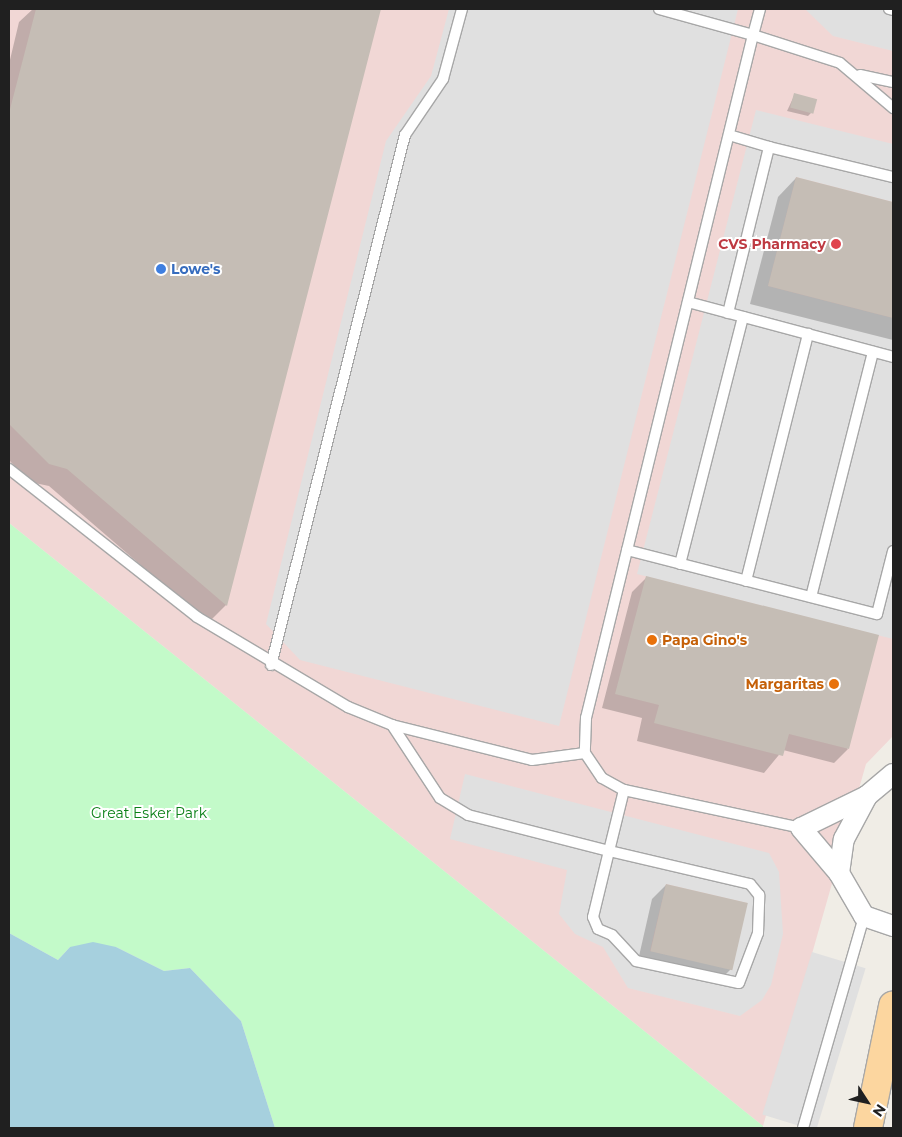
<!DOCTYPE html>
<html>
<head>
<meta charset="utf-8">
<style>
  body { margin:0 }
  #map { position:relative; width:902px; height:1137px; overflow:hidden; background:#f0ede6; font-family:Montserrat,sans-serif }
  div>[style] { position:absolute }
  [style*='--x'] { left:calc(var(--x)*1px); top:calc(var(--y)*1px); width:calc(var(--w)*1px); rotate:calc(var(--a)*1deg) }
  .commercial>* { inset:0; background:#f1d7d5 }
  .park>* { inset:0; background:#c3fac9 }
  .parking>* { inset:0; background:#e0e0e0; transform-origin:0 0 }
  .water>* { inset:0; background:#a6d0de }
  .shadow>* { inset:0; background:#0003 }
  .building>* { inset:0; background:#c5bdb5; transform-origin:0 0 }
  .roads { filter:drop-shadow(1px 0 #a7a7a7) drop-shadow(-1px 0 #a7a7a7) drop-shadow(0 1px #a7a7a7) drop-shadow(0 -1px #a7a7a7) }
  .lane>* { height:10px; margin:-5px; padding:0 5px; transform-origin:5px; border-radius:5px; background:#fff }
  .street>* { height:20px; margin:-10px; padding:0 10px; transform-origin:10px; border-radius:10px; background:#fff }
  .primary>* { height:28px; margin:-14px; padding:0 14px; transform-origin:14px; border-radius:14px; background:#fcd69f }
  .dots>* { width:14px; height:14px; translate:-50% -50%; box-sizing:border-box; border:2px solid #fff; border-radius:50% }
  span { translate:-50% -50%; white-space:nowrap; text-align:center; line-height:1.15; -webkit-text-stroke:4px #fff; paint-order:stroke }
  .health-label { font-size:14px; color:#be3a42; font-weight:700 }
  .right { translate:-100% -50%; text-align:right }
  .shop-label { font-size:14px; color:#366cbe; font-weight:700 }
  .left { translate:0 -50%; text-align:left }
  .food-label { font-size:14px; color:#c56008; font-weight:700 }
  .park-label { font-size:14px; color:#0b8017 }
  .frame { position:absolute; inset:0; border:10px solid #202020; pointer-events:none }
  .north { position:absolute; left:842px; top:1077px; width:50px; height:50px; -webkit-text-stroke:4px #fff; paint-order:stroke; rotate:125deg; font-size:14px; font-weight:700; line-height:20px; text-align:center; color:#202020 }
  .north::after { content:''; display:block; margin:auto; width:18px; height:22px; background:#202020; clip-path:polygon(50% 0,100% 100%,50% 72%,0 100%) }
</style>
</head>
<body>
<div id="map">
  <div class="commercial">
    <i style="clip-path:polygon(9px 9px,893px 9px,893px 736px,866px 764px,763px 1126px,9px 523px)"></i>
  </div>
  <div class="park">
    <i style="clip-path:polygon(9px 523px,763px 1126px,763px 1128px,275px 1128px,241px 1021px,190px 968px,164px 971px,116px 947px,70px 947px,58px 960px,9px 933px)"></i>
  </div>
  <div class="parking">
    <i style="clip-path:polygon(449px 9px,738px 9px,559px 726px,300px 660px,266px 624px,386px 141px,431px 76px)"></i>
    <i style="clip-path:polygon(805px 9px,893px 9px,893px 51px,833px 36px)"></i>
    <i style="clip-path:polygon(756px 110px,893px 144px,893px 202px,796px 177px,768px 286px,893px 318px,893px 639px,637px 574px)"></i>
    <i style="clip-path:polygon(evenodd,465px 774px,769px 853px,779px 872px,783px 934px,771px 985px,762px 1000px,740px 1016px,628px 988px,603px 947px,575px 934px,559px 914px,567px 870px,450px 839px,465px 774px,666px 884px,747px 903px,732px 969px,650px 951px,666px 884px)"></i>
    <i style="left:812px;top:952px;width:56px;height:170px;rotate:17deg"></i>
  </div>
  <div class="water">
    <i style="clip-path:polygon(9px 933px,58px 960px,70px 947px,93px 942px,116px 947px,164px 971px,190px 968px,241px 1021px,275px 1128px,9px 1128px)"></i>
  </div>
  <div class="shadow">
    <i style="clip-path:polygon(33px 9px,380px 9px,226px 605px,208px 623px,49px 486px,30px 482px,9px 460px,9px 64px,19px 22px)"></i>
    <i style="clip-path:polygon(795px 94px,812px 112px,808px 116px,787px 111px)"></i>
    <i style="clip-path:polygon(796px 178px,893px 203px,893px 340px,750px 304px,778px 197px)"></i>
    <i style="clip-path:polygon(646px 578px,848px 749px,834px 763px,783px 750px,764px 773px,637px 741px,642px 718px,602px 708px,632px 592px)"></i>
    <i style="clip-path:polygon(666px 885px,731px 969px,717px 983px,637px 965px,652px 899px)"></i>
  </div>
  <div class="building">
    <i style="clip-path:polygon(36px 9px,381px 9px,227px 606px,67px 469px,49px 464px,9px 424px,9px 113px)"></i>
    <i style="left:794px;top:93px;width:24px;height:15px;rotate:15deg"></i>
    <i style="clip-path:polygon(796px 177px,893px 202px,893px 318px,768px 286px)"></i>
    <i style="clip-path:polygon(646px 576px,879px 635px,849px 749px,789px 734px,783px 756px,654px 723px,659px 705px,615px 694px)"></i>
    <i style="left:666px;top:884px;width:84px;height:69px;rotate:13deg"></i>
  </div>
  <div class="roads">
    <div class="lane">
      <i style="--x:659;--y:9;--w:98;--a:15.5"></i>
      <i style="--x:753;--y:35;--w:703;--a:103.74"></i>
      <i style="--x:586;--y:718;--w:35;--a:92"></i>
      <i style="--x:585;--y:753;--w:30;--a:56"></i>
      <i style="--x:602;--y:778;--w:25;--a:29"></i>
      <i style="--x:624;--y:790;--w:181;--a:12.1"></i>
      <i style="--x:760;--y:9;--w:27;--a:105"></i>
      <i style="--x:753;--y:35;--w:91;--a:17.8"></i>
      <i style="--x:840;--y:63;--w:70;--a:40.3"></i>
      <i style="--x:889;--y:9;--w:4;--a:14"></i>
      <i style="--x:860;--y:75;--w:34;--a:12"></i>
      <i style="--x:729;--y:135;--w:42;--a:16.7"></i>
      <i style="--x:688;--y:302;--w:212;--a:15"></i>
      <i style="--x:728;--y:313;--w:171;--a:-76.1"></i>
      <i style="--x:769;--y:147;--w:128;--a:13.6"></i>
      <i style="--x:9;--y:469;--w:239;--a:38.2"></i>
      <i style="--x:197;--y:617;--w:176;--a:30.8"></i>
      <i style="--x:348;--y:707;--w:48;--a:22.2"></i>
      <i style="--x:392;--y:725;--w:144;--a:14"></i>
      <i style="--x:532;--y:760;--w:53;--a:-7.5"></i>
      <i style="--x:627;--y:550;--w:258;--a:14.4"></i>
      <i style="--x:877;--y:614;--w:65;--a:-75.7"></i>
      <i style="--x:680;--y:564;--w:255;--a:-75.7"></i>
      <i style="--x:746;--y:581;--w:255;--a:-75.9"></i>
      <i style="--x:811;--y:597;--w:253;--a:-75.8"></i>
      <i style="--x:271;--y:665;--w:547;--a:-75.81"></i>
      <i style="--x:405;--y:135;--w:68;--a:-55.8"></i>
      <i style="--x:443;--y:79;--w:73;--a:-74.8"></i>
      <i style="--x:392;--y:725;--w:87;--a:56.7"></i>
      <i style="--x:440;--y:798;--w:33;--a:31"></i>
      <i style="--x:468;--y:815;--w:146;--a:14.3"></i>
      <i style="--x:609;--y:851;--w:68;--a:103.6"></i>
      <i style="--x:593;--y:917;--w:13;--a:67"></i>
      <i style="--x:598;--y:929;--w:15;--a:23"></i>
      <i style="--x:612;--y:935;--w:35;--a:47"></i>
      <i style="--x:636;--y:961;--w:105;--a:12.1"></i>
      <i style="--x:739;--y:983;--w:53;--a:-69.2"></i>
      <i style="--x:758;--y:933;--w:38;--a:-88"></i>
      <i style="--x:759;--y:895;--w:14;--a:-129"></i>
      <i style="--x:750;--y:884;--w:145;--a:-166.8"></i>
      <i style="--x:609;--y:851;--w:63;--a:-76.2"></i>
      <i style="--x:803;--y:1128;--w:221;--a:-73.9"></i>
    </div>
    <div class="street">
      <i style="--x:893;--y:774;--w:34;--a:140"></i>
      <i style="--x:867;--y:796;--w:73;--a:154.1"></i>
      <i style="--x:801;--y:828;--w:59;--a:49.8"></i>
      <i style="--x:839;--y:873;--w:50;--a:59.8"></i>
      <i style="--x:864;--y:916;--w:31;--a:19"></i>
      <i style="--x:839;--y:873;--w:34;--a:-82"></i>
      <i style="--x:844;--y:839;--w:49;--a:-61.9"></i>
    </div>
    <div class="primary">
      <i style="--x:868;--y:1128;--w:125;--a:-78.4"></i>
    </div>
  </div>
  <div class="dots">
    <i style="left:836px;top:244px;background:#e0444e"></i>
    <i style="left:161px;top:269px;background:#3f7fe0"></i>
    <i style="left:652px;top:640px;background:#e8710a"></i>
    <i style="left:834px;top:684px;background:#e8710a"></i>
  </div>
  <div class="health-label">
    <span class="right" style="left:826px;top:244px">CVS Pharmacy</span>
  </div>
  <div class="shop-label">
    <span class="left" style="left:171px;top:269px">Lowe's</span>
  </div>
  <div class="food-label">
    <span class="left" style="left:662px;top:640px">Papa Gino's</span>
    <span class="right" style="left:824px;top:684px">Margaritas</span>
  </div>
  <div class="park-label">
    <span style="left:149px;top:813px">Great Esker Park</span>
  </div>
  <div class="frame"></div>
  <div class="north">N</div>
</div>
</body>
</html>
